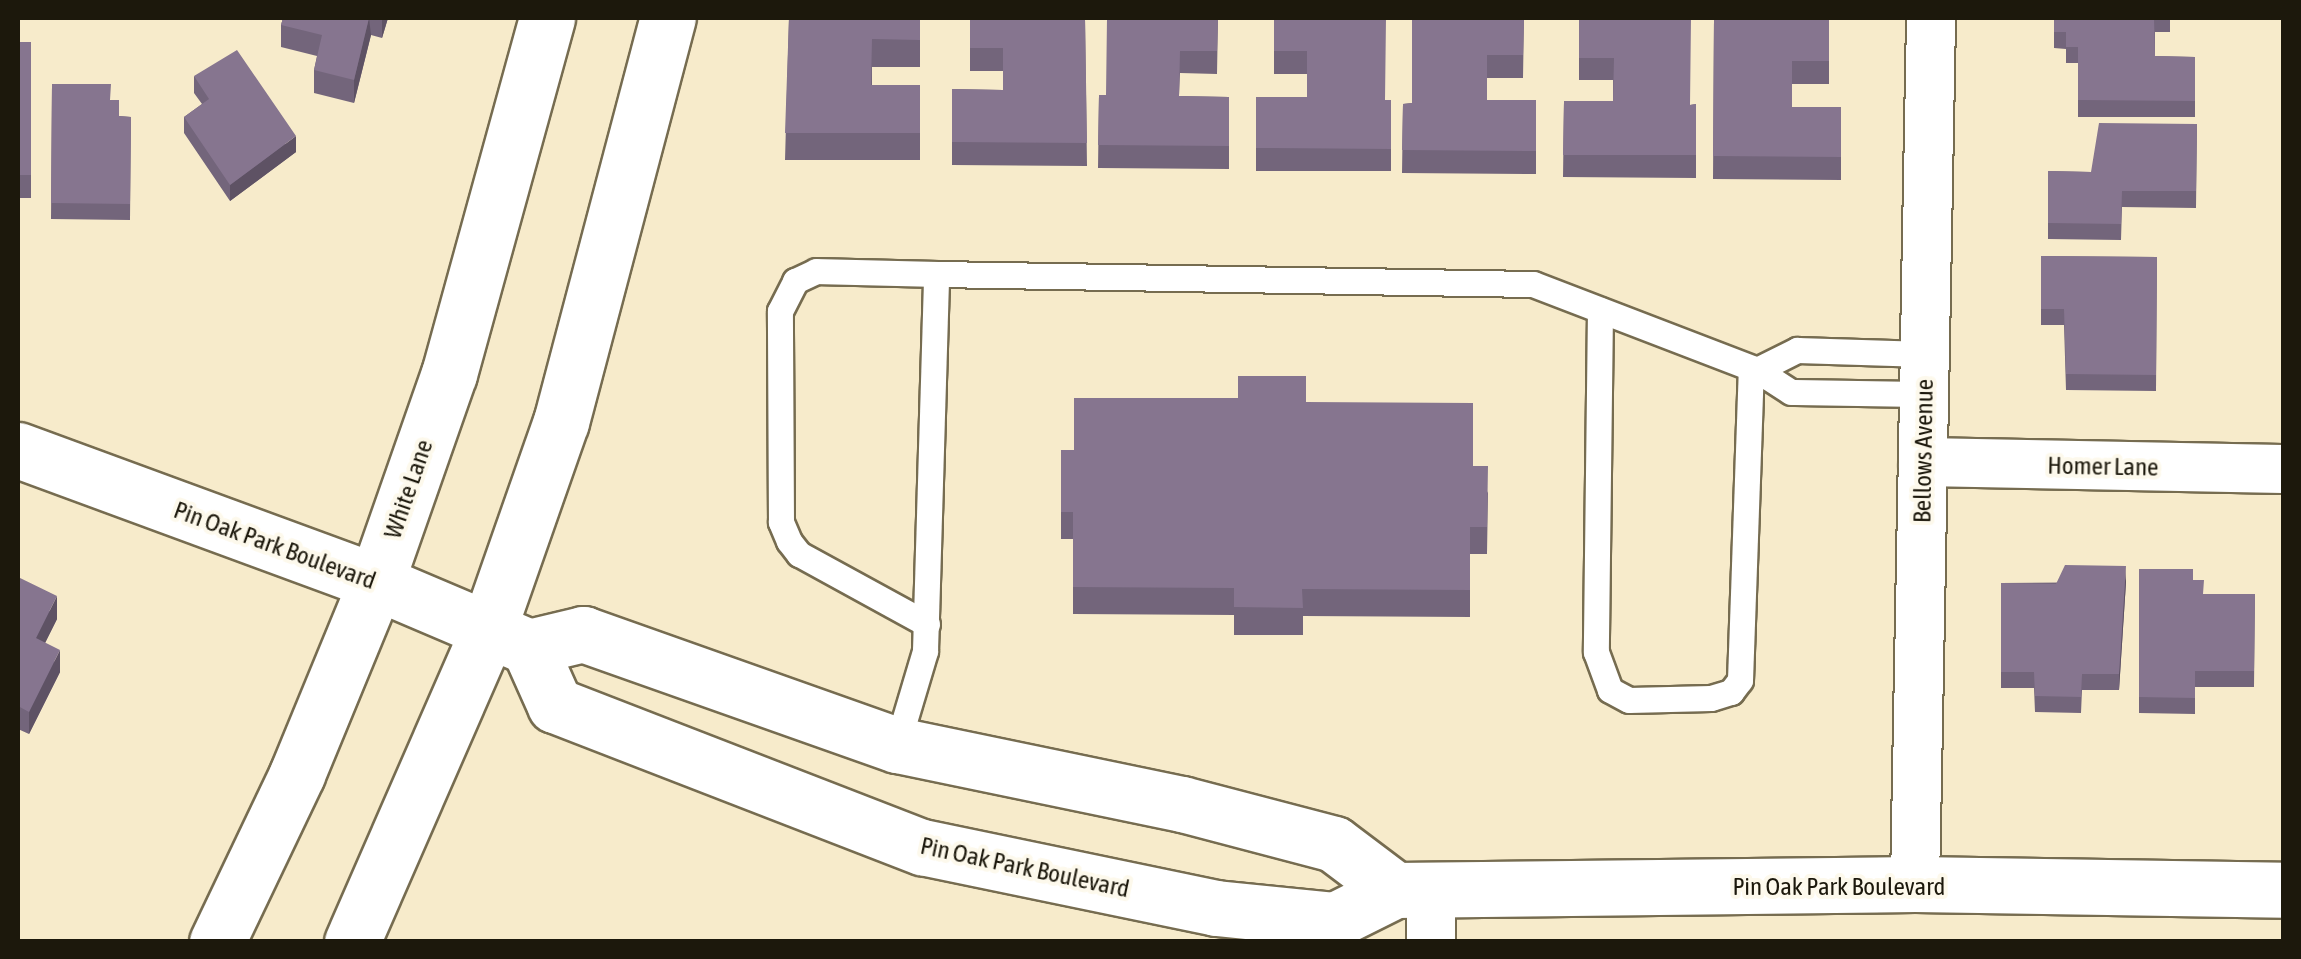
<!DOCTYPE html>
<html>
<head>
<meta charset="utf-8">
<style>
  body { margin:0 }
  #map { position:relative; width:2301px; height:959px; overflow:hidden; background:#f7ebcb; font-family:"Asap Condensed",sans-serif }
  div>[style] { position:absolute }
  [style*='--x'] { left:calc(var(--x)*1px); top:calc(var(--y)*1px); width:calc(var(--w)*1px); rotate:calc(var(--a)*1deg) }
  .roads { filter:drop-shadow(2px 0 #766c50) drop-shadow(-2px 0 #766c50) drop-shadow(0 2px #766c50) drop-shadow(0 -2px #766c50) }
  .lane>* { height:25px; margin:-12.5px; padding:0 12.5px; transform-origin:12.5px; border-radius:12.5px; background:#fff }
  .street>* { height:48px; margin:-24px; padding:0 24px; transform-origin:24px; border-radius:24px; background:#fff }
  .secondary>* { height:55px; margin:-27.5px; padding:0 27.5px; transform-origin:27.5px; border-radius:27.5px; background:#fff }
  .wall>* { inset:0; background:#73657b; transform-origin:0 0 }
  .shaded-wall>* { inset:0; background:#5e5264 }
  .building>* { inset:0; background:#86758f; transform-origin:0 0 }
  span { translate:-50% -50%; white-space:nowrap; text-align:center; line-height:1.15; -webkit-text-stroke:8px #fdf9ec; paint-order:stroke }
  .street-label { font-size:25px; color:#1c180c }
  .frame { position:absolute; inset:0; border:20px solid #1c180c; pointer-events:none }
</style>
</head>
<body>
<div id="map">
  <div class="roads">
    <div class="lane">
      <i style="--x:1600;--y:310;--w:342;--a:90.7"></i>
      <i style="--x:1596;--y:652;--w:40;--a:69.8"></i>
      <i style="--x:1610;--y:690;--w:21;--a:28"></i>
      <i style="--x:1629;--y:700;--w:82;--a:-1.4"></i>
      <i style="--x:1711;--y:698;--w:21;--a:-17"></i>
      <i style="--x:1731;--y:692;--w:15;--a:-53"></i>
      <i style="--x:1740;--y:680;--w:312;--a:-88"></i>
      <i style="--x:1757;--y:370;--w:45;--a:-26.6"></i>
      <i style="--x:1797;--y:350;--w:128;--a:1.8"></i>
      <i style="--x:927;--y:624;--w:146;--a:-151.3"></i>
      <i style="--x:799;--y:554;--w:16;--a:-128"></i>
      <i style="--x:789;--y:541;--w:21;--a:-113"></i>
      <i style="--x:781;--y:522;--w:211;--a:-90.3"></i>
      <i style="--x:780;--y:311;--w:34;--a:-63"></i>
      <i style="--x:795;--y:281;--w:23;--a:-25"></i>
      <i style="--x:816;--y:271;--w:120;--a:1.4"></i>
      <i style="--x:897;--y:745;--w:98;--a:-73.4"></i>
      <i style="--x:925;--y:651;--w:377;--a:-88.3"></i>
      <i style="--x:936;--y:274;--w:597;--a:0.96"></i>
      <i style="--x:1533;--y:284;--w:240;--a:21"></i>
      <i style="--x:1757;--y:370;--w:40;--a:32.9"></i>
      <i style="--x:1791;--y:392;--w:133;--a:0.9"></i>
    </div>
    <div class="street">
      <i style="--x:1923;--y:462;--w:361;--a:1.1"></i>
      <i style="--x:1915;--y:884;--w:866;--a:-88.94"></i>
      <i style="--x:1431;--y:890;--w:52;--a:90"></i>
    </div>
    <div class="secondary">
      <i style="--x:18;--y:450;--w:382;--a:20.2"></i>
      <i style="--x:376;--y:582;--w:166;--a:23"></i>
      <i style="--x:529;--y:647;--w:56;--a:-13.5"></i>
      <i style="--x:583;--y:634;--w:333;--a:19.5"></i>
      <i style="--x:897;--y:745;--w:291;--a:11.7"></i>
      <i style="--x:1182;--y:804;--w:157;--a:14.7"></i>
      <i style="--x:1334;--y:844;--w:76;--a:37"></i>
      <i style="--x:529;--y:647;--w:64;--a:65.9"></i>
      <i style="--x:555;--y:705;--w:394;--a:21.2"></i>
      <i style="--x:922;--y:847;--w:300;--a:11.7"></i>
      <i style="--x:1216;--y:908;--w:120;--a:5.8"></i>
      <i style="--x:1335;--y:920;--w:67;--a:-26.6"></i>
      <i style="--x:1395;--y:890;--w:520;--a:-0.66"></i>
      <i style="--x:1915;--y:884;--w:369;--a:0.9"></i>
      <i style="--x:217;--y:942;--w:186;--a:-64.5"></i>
      <i style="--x:297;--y:774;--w:208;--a:-67.6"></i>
      <i style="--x:376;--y:582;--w:220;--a:-70.7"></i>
      <i style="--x:449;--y:374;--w:369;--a:-74.6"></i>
      <i style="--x:352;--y:942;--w:340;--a:-66.4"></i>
      <i style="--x:488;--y:630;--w:220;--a:-70.7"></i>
      <i style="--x:561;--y:422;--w:418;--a:-75.2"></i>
    </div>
  </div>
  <div class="wall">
    <i style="clip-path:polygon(283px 18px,388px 18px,382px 38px,371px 35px,354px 103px,314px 93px,314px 70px,317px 56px,281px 47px,281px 25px)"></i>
    <i style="clip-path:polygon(789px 18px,920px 18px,920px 67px,872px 67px,872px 85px,920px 85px,920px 160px,785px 160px)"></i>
    <i style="clip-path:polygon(970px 18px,1085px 18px,1087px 166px,952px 165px,952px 89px,1003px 90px,1003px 71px,970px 71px)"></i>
    <i style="clip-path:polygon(1218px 18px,1217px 74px,1180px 73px,1179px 96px,1229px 97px,1229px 169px,1098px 168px,1099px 95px,1106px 95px)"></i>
    <i style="clip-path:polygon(1274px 18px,1385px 100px,1391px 100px,1391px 171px,1256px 171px,1256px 97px,1307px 97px,1307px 74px,1274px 74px)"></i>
    <i style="clip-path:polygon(1524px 18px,1523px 78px,1487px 78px,1487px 100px,1536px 100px,1536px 174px,1402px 173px,1403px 104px,1412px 103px)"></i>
    <i style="clip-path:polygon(1579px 18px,1690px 105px,1696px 104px,1696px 178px,1563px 177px,1564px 101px,1613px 101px,1613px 80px,1579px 80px)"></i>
    <i style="clip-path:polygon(1714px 18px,1829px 18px,1829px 84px,1792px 84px,1792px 107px,1841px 107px,1841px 180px,1713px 179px)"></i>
    <i style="clip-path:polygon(2054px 18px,2170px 18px,2170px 32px,2155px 32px,2155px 56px,2195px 57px,2195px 117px,2078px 117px,2078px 63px,2066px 63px,2066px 49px,2054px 48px)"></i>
    <i style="left:18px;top:42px;width:13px;height:156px"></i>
    <i style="clip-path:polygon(194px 76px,296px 152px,230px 201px,184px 133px,184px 117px,202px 104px,194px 93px)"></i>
    <i style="clip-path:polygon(52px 84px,110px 100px,119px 116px,131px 117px,130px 220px,51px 219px)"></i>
    <i style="clip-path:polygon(2197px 124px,2196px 208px,2122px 207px,2121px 240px,2048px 239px,2048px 171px,2091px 172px)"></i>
    <i style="clip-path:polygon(2041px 256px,2157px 257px,2156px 391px,2066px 390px,2064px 325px,2041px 325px)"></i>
    <i style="clip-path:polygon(1306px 402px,1473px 466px,1488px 493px,1487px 554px,1470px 554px,1470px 617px,1303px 616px,1303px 635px,1234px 635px,1234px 615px,1073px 614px,1073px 539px,1061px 539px,1061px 450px,1074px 450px)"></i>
    <i style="clip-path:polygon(2139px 569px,2193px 580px,2203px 594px,2255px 594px,2254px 687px,2195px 687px,2195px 714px,2139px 713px)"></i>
    <i style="clip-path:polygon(18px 577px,57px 619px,45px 643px,60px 672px,29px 734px,18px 729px)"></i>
    <i style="clip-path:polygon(2126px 582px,2119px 690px,2082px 690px,2081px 713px,2035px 712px,2034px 688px,2001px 688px,2001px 583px)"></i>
  </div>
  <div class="shaded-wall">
    <i style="clip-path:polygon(369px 18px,371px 35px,354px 103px,354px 80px)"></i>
    <i style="clip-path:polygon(382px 18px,388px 18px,382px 38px)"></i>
    <i style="clip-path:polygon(296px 136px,296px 152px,230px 201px,230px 185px)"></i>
    <i style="clip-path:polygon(2126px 566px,2126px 582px,2119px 690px,2119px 674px)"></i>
    <i style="clip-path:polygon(57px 596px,57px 619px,36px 661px,36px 638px)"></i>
    <i style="clip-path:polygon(60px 650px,60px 672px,29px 734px,29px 712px)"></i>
  </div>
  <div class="building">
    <i style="clip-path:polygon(283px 18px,369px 18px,354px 80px,314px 70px,322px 35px,281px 25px)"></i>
    <i style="clip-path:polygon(789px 18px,920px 18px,920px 40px,872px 39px,871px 85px,920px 85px,920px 133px,785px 133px)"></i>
    <i style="clip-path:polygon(970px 18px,1085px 18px,1087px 143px,952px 142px,952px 89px,1003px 90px,1003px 48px,970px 48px)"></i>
    <i style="clip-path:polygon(1107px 18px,1218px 18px,1217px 51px,1180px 51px,1179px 96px,1229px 97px,1229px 146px,1098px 145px,1099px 95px,1106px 95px)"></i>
    <i style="clip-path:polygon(1274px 18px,1386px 18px,1385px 100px,1391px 100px,1391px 149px,1256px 148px,1256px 97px,1307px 97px,1307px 51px,1274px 51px)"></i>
    <i style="clip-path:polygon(1412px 18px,1524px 18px,1523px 55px,1487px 55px,1487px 100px,1536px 100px,1536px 151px,1402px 150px,1403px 104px,1412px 103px)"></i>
    <i style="clip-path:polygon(1579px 18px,1691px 18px,1690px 105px,1696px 104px,1696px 155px,1563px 155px,1564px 101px,1613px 101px,1614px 58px,1579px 58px)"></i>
    <i style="clip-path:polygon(1714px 18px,1829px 18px,1829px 61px,1792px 61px,1792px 107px,1841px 107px,1841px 157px,1713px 156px)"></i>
    <i style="clip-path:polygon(2054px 18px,2154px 18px,2155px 56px,2195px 57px,2195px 101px,2078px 100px,2078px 47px,2066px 47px,2066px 32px,2054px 32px)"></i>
    <i style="left:18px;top:42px;width:13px;height:133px"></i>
    <i style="clip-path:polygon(237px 50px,296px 136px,230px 185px,184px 117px,209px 99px,194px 76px)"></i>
    <i style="clip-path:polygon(52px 84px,111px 84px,110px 100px,119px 100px,119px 116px,131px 117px,130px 204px,51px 203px)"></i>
    <i style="clip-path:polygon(2099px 123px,2197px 124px,2196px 191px,2122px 191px,2121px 224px,2048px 223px,2048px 171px,2091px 172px)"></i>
    <i style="clip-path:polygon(2041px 256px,2157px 257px,2156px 375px,2066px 374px,2064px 309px,2041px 309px)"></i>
    <i style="clip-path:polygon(1238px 376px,1306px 376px,1306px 402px,1473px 403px,1473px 466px,1488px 466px,1487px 527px,1470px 527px,1470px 590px,1302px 589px,1303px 608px,1234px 607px,1234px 588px,1073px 587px,1073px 512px,1061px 512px,1061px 450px,1074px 450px,1074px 398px,1238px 398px)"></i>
    <i style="clip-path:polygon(2065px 565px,2126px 566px,2119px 674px,2082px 674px,2081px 697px,2035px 696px,2034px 672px,2001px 672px,2001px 583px,2056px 584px)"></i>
    <i style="clip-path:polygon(2139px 569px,2193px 569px,2193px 580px,2204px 580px,2203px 594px,2255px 594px,2254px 671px,2195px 671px,2195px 698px,2139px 697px)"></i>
    <i style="clip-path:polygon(18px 577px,57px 596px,36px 638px,60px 650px,29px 712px,18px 706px)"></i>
    <i style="clip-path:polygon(2283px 608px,2284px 608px,2284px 710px,2282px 710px)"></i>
    <i style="clip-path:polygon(676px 941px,782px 942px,676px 942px)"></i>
  </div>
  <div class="street-label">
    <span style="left:1923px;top:451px;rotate:-89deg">Bellows Avenue</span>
    <span style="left:2103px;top:466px;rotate:1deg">Homer Lane</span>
    <span style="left:408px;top:489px;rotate:-71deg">White Lane</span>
    <span style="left:275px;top:545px;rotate:20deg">Pin Oak Park Boulevard</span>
    <span style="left:1025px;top:867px;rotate:12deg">Pin Oak Park Boulevard</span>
    <span style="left:1839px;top:886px">Pin Oak Park Boulevard</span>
  </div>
  <div class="frame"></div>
</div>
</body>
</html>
